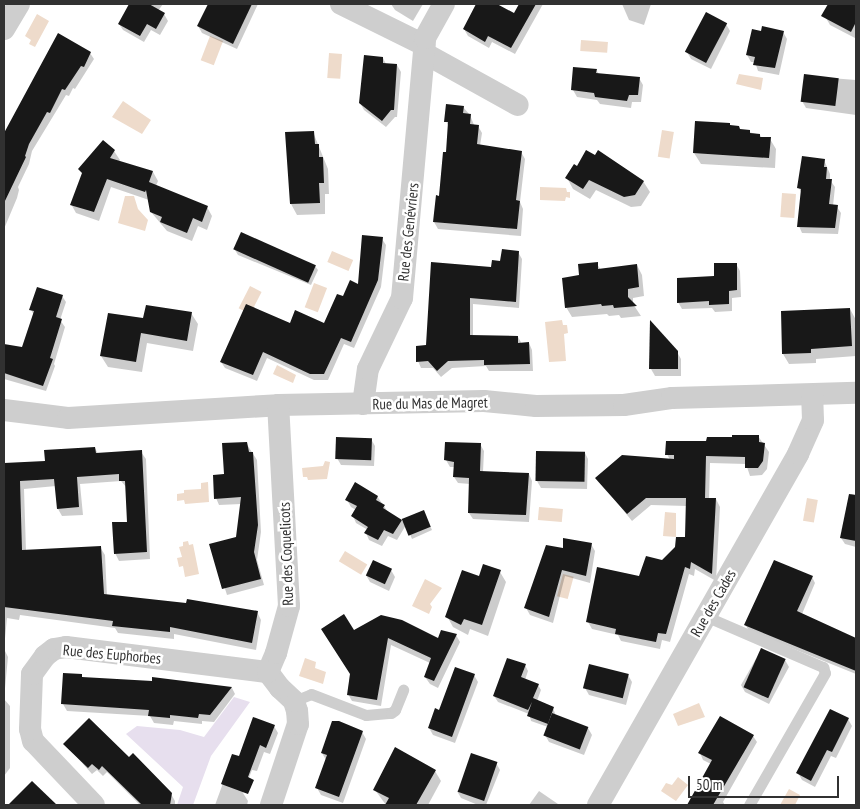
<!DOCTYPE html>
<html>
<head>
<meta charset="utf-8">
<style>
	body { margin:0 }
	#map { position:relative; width:860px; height:809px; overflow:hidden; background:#fff; font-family:"PT Sans Narrow",sans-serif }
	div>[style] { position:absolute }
	.green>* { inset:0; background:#e7dfee }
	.water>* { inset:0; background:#eedbcb; transform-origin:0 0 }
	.shadow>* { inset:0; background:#0003 }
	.building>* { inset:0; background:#181818; transform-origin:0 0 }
	.service>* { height:11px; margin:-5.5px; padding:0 5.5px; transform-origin:5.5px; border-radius:5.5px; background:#cecece }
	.minor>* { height:22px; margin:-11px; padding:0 11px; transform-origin:11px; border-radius:11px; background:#cecece }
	span { translate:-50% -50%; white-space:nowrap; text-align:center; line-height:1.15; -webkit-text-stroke:5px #fff; paint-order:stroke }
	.street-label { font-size:15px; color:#313131 }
	.frame { position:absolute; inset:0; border:5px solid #313131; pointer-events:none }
	.scale { position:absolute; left:688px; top:776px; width:151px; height:22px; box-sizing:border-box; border:2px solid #313131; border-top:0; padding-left:6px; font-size:15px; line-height:18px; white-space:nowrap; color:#313131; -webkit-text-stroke:4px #fff; paint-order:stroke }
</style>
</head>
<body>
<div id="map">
	<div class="green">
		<div style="clip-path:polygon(234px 697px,250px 702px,211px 756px,193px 805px,177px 805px,183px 787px,126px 734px,137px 726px,180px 730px,204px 737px)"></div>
	</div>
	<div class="water">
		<div style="clip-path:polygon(37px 14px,49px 21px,35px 47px,29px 44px,31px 40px,25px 36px)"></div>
		<div style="left:210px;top:36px;width:14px;height:26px;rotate:21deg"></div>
		<div style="left:581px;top:40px;width:27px;height:11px;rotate:4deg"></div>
		<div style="left:329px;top:53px;width:13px;height:25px;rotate:4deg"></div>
		<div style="clip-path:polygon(739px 74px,763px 78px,761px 90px,736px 84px)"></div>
		<div style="clip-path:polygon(123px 101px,151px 120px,142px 134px,112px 117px)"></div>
		<div style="left:662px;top:130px;width:12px;height:27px;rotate:9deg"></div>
		<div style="clip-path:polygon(540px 187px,566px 188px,567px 192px,570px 192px,570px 198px,566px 197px,565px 201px,540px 200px)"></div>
		<div style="left:782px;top:193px;width:14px;height:24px;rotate:4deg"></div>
		<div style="clip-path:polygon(125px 196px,134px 196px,138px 209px,148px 220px,145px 231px,118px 223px)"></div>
		<div style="left:332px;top:251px;width:23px;height:12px;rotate:23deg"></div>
		<div style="left:314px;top:283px;width:14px;height:26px;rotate:21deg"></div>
		<div style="left:250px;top:286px;width:13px;height:25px;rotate:27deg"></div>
		<div style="clip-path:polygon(562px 320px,563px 325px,567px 325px,568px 333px,564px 334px,566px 361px,549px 362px,545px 322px)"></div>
		<div style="clip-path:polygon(277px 365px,296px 375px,293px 383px,273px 374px)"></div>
		<div style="clip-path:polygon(325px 461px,330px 462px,327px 479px,308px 480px,307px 477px,303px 477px,302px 468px,323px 466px)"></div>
		<div style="clip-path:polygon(208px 482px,209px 502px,185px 504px,184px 500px,177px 501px,177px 494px,184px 493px,184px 490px,201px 489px,201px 483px)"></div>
		<div style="left:807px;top:498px;width:11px;height:23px;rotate:10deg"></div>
		<div style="left:539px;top:507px;width:24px;height:13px;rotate:5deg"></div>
		<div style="clip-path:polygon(665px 512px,676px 513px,676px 537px,663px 536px)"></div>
		<div style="clip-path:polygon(188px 541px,189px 545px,193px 544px,199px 574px,185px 577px,183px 566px,179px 567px,177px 558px,182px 557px,179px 547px,183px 546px,183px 542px)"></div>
		<div style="left:345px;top:551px;width:26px;height:12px;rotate:31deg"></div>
		<div style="left:563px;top:574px;width:11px;height:23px;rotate:15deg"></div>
		<div style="clip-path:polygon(425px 579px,442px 588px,430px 604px,432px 607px,429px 614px,412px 606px)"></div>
		<div style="clip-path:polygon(305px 658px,316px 662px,315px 668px,326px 672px,323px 684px,299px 676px)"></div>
		<div style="clip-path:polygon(699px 703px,705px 717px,678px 726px,673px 714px)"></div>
		<div style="clip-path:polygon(678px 777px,688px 785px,676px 801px,661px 791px,666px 783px,672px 785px)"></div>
		<div style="clip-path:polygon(789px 789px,800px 795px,795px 805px,780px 805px)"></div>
	</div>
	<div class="shadow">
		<div style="clip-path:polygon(130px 4px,163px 4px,158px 11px,164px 14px,168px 21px,160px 35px,151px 30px,144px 42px,123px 30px,119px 24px)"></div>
		<div style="clip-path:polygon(209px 4px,224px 4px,230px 7px,232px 4px,258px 4px,237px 49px,202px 33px,198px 26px)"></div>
		<div style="clip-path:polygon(391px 4px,423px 4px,413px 21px,395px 10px)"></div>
		<div style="clip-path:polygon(477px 4px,495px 4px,514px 14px,520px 4px,543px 4px,515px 54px,492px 42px,489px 48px,468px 36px,464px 29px)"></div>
		<div style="clip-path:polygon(622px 4px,651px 4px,644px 25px,629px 20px)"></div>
		<div style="clip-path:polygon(840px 4px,856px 4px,855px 38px,830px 25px,826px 18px)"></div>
		<div style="clip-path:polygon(726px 24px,730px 31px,711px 69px,691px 59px,687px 52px)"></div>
		<div style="clip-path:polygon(783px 32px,787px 39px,779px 75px,758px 71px,755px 62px,751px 62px,747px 55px)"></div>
		<div style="clip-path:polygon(59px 35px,90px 53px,94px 59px,75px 89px,73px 88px,69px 96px,66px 95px,32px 151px,29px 164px,18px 187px,19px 190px,17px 198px,4px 229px,4px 139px)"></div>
		<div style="clip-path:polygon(383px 58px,386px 64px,397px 65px,401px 72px,397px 117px,395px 117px,386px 127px,364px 110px,360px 103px)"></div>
		<div style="clip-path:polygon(596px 70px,599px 74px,639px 78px,643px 85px,641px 102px,632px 102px,631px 108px,600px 104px,597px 100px,577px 97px,573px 90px)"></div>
		<div style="clip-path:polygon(805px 76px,856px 80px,856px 115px,806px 108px,802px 101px)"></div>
		<div style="clip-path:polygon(463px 107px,470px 115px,474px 125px,478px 126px,482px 133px,480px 146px,521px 152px,525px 159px,520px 202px,523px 209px,521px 236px,438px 229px,434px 222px,447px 154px,449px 127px,446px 121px)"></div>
		<div style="clip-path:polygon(730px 127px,760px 135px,762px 138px,770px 139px,776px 149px,775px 168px,701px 164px,694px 153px)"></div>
		<div style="clip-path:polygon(313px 132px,328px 169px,329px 194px,325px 194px,325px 214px,297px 215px,291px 204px)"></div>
		<div style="clip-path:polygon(104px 142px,114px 151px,120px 160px,118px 162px,153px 172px,158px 181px,156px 186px,207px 207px,212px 216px,207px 230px,198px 226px,192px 241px,167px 231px,151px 212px,149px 200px,111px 187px,99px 221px,76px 213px,71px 204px,83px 174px,80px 169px)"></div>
		<div style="clip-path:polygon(824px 160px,830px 174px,830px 180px,835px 187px,833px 206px,837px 207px,841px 213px,838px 234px,802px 233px,799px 226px,802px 194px,799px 188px)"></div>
		<div style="clip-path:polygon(567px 178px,643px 181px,650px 192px,641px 206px,631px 207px,596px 190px,590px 199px,573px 189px)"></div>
		<div style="clip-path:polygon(382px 239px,386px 245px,381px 287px,354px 348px,344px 344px,328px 380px,314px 380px,267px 358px,257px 381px,225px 368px,221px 362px,291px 324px,325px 325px,343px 298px,359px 286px)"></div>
		<div style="clip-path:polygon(235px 250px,315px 266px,318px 270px,311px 285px,238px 255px)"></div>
		<div style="clip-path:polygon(518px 252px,522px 259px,519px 308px,473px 304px,473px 337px,518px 337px,522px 344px,529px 343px,532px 350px,533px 371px,489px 371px,486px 366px,452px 368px,441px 377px,433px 368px,421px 368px,418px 361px,428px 346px,492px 269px)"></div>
		<div style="clip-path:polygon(597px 264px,601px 270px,637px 265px,642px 275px,644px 296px,633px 298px,633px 304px,641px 316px,621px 318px,619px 315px,609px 316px,607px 314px,572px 317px,566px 307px,580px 276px)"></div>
		<div style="clip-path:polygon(736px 264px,740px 271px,741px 297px,732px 298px,732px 311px,715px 312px,712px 308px,682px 309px,678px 302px)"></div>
		<div style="clip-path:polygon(62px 296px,66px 302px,60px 320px,65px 327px,54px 364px,55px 366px,46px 391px,4px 379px,4px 346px,23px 349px,34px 315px,31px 310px)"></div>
		<div style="clip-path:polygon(850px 309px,856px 320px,856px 356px,816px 359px,816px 363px,789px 364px,783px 354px,782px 312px)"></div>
		<div style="clip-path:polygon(191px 313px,198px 324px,193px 351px,147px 343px,142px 372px,108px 367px,101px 356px,144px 320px)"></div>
		<div style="clip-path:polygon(677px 352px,681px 359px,681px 376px,655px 376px,651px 369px)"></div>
		<div style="clip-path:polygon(758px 436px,769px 452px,767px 469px,762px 475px,750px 476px,746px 464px,710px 463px,709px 499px,716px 499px,720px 507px,716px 581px,695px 569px,694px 576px,689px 574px,670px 642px,662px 640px,660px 649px,621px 641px,618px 635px,592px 629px,588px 622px,662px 561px,686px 538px,687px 506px,651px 505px,632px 521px,597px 478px,670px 460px,667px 454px,708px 442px)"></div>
		<div style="clip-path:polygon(371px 439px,375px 446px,374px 466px,341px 465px,337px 458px)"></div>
		<div style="clip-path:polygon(246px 443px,257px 460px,261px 532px,257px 560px,264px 585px,227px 595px,211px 545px,237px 538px,241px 504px,219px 505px,216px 498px,226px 476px)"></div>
		<div style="clip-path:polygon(480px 444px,484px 451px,483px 472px,529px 474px,532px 481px,529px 522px,473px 519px,469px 513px,470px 484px,458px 483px,454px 477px,455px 467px,450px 467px,446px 460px)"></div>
		<div style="clip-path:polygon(95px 448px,98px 454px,141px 452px,146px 459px,150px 559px,119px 561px,115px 553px,128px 523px,127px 488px,121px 481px,80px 484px,83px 515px,62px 516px,58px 509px,56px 486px,24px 489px,26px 551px,100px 547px,105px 555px,107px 596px,257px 612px,261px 620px,256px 650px,174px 634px,174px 639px,118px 633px,115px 628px,20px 615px,19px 620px,7px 618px,4px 649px,8px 657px,4px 699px,4px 464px,46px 462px)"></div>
		<div style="clip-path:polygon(538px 452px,585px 453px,588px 459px,587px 489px,541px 488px,537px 481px)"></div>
		<div style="clip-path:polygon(851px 494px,856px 495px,856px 547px,845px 544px,841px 538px)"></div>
		<div style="clip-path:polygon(377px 496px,388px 512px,405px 523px,425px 515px,432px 530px,412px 539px,406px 525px,397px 540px,388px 536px,382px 546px,369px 540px,366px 533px,368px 530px,356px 523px,353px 516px,356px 510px,351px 507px,347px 500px)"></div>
		<div style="clip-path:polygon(591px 544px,595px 551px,590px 583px,565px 576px,553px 623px,530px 615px,526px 608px,564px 549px)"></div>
		<div style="clip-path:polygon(391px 570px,395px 577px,389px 591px,370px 582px,366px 575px)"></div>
		<div style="clip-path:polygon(500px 572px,506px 582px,488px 636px,470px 629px,468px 635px,453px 627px,447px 616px,480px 578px)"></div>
		<div style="clip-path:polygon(812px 577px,815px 583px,802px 614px,856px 639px,856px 674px,749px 631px,745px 624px)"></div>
		<div style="clip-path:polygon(354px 632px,438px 640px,456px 635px,460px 642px,438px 688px,430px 684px,425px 677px,430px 663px,391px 645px,381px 706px,352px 701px,348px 694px)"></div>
		<div style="clip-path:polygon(761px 650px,785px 660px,789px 667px,769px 704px,745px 692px,741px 685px)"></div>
		<div style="clip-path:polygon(525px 665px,528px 671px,525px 680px,538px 685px,541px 690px,537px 701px,553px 708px,556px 716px,588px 728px,592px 735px,584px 755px,549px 742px,545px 735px,548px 727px,531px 721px,529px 714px,498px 702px,494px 696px)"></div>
		<div style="clip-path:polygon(474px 675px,478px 682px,455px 743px,433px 735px,429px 728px,440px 712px)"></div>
		<div style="clip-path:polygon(628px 675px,632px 682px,626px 705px,589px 695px,585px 688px)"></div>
		<div style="clip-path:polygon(81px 676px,83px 678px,153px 683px,154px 678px,232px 688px,235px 694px,214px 722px,202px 721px,202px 724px,174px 721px,173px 725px,154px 723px,150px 716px,67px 711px,63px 704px)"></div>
		<div style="clip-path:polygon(4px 699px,10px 706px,10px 768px,4px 776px)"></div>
		<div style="clip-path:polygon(848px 719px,852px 726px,836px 758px,831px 756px,815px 787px,802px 780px,798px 773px)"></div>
		<div style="clip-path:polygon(274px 726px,278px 733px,270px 754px,264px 752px,257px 771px,252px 770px,243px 793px,248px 801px,247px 805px,215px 805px,233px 756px,239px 758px)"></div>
		<div style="clip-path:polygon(362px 732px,366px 739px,343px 803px,321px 795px,317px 788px,326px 760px,322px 753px)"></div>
		<div style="clip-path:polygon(753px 736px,757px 742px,723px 802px,725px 805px,688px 805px,711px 764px,703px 760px,700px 753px)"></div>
		<div style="clip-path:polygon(65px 744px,129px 759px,171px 794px,175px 801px,175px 805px,140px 805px,107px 772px,103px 776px,97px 770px,92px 774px)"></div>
		<div style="clip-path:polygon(496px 763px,500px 770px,486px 805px,478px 805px,461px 798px,457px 791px)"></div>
		<div style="clip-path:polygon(435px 771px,441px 781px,428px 805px,386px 805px,375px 790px)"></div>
		<div style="clip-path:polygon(539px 791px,558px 804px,558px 805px,529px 805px)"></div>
	</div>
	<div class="building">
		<div style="clip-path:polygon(129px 4px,149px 4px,165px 13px,156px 29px,147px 24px,140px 36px,118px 24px)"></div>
		<div style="clip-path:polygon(208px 4px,252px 4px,233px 44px,197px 26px)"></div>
		<div style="clip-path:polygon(476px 4px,497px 4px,514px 13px,519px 4px,536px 4px,511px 48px,488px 36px,485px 42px,463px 29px)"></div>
		<div style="clip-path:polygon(828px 4px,856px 4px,856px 22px,851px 32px,821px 16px)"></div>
		<div style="left:706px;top:12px;width:24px;height:45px;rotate:28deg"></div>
		<div style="clip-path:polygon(762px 26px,784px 31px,775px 68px,753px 65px,755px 57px,746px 55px,752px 29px,761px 31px)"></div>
		<div style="clip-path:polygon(58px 33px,91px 52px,84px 67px,81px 66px,65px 90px,62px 89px,50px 113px,47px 112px,29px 144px,25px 156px,26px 157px,4px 203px,4px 133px)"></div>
		<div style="clip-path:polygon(364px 55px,383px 57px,383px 63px,397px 64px,394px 110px,391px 110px,382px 121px,359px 103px)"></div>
		<div style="clip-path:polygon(573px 67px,597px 69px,596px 73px,640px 77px,638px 95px,629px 95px,627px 101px,595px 97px,594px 93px,571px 90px)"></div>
		<div style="left:804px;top:74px;width:35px;height:28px;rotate:7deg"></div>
		<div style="clip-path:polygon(446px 104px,464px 106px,463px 113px,471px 114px,470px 124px,479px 125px,477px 144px,522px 151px,516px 200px,520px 201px,517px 229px,433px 222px,436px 195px,439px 196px,443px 152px,446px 152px,448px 122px,444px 122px)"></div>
		<div style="clip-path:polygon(695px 121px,730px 123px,730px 125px,739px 126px,740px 129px,750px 130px,750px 133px,760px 134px,760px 137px,771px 137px,769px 158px,693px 153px)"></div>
		<div style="clip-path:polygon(314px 131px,315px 144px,319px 144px,319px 157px,323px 157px,324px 183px,319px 183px,320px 203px,290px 204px,285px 132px)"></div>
		<div style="clip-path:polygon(103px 140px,115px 150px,110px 158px,153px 171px,149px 182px,208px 206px,202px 222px,193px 218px,187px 233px,160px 222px,162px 217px,150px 212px,146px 190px,145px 192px,107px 179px,94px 212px,70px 205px,82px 173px,78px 169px)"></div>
		<div style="clip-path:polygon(586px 150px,595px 155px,598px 150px,644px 181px,635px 195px,624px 197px,589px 180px,583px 189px,565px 178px,574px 164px,577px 166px)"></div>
		<div style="clip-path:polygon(802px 156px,825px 159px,824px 167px,827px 167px,826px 179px,832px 179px,829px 204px,838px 205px,835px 228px,797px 227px,801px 189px,797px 188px)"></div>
		<div style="left:241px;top:232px;width:82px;height:19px;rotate:24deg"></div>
		<div style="clip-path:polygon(362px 235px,383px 237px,378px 280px,351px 342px,341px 338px,324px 374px,310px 374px,263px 352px,253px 375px,220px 362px,246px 304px,290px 323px,295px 310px,324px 323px,337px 294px,343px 296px,350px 280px,358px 284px)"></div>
		<div style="clip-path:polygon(502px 249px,519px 251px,516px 302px,470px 298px,470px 335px,518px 336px,518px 343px,529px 342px,530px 364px,484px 365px,484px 360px,448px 361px,437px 371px,428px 361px,416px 362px,416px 346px,426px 345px,431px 262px,491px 267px,492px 260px,500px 261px)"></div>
		<div style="clip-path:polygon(598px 262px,598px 269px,637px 264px,639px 287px,628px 289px,628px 297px,637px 306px,614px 308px,613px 305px,602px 306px,601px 304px,565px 308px,562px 278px,579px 275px,578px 264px)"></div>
		<div style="clip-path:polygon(714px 263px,737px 263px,737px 290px,729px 291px,729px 304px,709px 305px,709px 301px,677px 303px,677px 278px,714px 276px)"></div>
		<div style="clip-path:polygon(37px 287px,63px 295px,56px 317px,62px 319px,50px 358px,53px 359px,43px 386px,4px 373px,4px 344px,22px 347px,34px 311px,29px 310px)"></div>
		<div style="clip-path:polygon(146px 305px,192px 312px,187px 341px,141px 333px,136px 362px,100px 356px,108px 313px,143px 318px)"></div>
		<div style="clip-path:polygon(850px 308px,852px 346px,811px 349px,811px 353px,782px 354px,781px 311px)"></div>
		<div style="clip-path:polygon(650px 320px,678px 351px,678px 369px,649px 369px)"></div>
		<div style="clip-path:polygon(732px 435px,759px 435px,759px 442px,765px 443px,763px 461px,758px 468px,745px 468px,745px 457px,706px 456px,705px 498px,716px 498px,712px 574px,691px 562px,690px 569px,685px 567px,666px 634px,658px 633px,656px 642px,615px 634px,616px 629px,586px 622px,597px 567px,639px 576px,646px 556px,662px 560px,675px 547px,676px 537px,685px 537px,686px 498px,646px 498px,627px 514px,595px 478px,622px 455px,674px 459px,674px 455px,665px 455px,666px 441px,706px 441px,707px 437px,732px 437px)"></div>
		<div style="left:336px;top:437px;width:36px;height:22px;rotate:2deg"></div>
		<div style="clip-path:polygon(247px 442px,249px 452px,253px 452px,258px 525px,254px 552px,261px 579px,222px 589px,209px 544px,236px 537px,241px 497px,214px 499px,213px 475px,224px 474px,222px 443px)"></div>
		<div style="clip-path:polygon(445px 442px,481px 443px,480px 471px,529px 473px,526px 515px,468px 513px,469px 478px,453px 477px,454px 462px,444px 460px)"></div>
		<div style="clip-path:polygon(95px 447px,96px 453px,142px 450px,147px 552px,114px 554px,112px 522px,127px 522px,125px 481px,119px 481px,119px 474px,77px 477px,79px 507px,57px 509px,54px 479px,20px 481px,22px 550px,101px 546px,104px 594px,186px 603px,187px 599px,258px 611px,252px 643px,170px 627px,170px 632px,112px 626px,113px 621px,4px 607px,4px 463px,45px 461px,44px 450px)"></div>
		<div style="left:536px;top:451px;width:49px;height:30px;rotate:1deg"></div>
		<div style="clip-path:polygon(355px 482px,378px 496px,376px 500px,385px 505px,383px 508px,402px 520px,393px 534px,384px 530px,378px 540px,364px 533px,368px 527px,351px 516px,357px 506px,345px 500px)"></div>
		<div style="clip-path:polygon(849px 494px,856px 495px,856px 541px,840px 538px)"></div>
		<div style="left:424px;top:510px;width:18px;height:24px;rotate:68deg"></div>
		<div style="clip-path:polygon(563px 538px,592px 543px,586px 576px,562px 570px,549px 617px,524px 608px,546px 545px,563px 548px)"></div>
		<div style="left:373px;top:560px;width:21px;height:17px;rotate:25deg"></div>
		<div style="clip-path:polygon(774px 560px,813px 576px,797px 611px,856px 638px,856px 671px,744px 625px)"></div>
		<div style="clip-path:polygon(483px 564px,501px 570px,482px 625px,464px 619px,461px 625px,445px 617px,462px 570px,479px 576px)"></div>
		<div style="clip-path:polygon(344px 614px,354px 630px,381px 615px,402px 620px,438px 638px,441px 630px,457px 634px,434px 681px,424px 677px,431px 658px,388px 638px,377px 700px,347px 695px,350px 674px,321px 629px)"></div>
		<div style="left:761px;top:648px;width:27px;height:43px;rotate:24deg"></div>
		<div style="clip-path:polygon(507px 658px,526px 664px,521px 677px,539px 684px,533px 698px,554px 707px,548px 724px,527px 716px,532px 702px,528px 710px,493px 696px)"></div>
		<div style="left:589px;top:664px;width:41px;height:25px;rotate:14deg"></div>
		<div style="clip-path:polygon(455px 667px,475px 674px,452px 737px,428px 728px,435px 708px,439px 710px)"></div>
		<div style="clip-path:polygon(63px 673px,82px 674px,82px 677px,152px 681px,152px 677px,232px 687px,210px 715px,199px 714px,198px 718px,170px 715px,170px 718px,148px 716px,149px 710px,61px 704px)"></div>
		<div style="clip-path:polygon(830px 709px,849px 718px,832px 752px,827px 750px,811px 781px,796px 773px)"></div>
		<div style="left:552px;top:713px;width:39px;height:24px;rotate:21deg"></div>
		<div style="clip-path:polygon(720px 716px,754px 735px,713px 805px,687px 805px,712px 760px,698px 753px)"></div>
		<div style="clip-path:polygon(253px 717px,275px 725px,266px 748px,260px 745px,248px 777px,254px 780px,248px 794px,221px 784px,232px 754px,239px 756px)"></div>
		<div style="clip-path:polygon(89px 718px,129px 757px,133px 753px,172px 793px,170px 805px,142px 805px,102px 766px,99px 770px,92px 764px,88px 768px,63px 744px)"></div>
		<div style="clip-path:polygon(332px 721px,339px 721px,363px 731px,339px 797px,315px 788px,327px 755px,321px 753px)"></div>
		<div style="clip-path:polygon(395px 747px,436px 770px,416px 805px,385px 805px,389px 798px,373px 790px)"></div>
		<div style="left:471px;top:753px;width:28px;height:41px;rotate:19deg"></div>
		<div style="clip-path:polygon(32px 781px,57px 805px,8px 805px)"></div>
	</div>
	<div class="service">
		<div style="left:705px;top:616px;width:129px;rotate:23.4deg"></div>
		<div style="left:823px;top:667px;width:6px;rotate:72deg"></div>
		<div style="left:825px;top:673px;width:152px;rotate:119.9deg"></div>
		<div style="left:294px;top:701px;width:18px;rotate:-22deg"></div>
		<div style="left:311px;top:694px;width:59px;rotate:20.9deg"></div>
		<div style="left:366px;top:715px;width:25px;rotate:-5deg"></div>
		<div style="left:391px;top:713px;width:5px;rotate:-37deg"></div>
		<div style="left:395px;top:710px;width:22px;rotate:-68deg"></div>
	</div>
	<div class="minor">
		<div style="left:341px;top:4px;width:93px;rotate:26.3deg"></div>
		<div style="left:4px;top:29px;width:29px;rotate:-59deg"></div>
		<div style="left:424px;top:53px;width:107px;rotate:29deg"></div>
		<div style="left:363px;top:404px;width:35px;rotate:-82deg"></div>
		<div style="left:368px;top:369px;width:79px;rotate:-64.4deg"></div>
		<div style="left:402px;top:298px;width:261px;rotate:-84.9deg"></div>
		<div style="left:425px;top:38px;width:39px;rotate:-61deg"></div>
		<div style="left:4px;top:410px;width:64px;rotate:7.1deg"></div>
		<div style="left:68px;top:418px;width:210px;rotate:-3.5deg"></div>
		<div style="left:278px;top:405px;width:206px;rotate:-1.1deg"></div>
		<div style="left:484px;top:401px;width:52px;rotate:5.5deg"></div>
		<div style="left:536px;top:406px;width:88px;rotate:-0.7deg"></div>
		<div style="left:624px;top:405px;width:49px;rotate:-8.3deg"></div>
		<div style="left:672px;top:398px;width:184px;rotate:-1.6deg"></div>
		<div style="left:94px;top:805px;width:88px;rotate:-133.6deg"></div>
		<div style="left:33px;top:741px;width:12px;rotate:-104deg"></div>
		<div style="left:30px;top:729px;width:55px;rotate:-87.9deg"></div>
		<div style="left:32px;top:674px;width:22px;rotate:-54deg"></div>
		<div style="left:45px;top:656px;width:11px;rotate:-38deg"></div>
		<div style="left:54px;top:649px;width:12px;rotate:-9deg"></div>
		<div style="left:66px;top:647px;width:204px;rotate:7.1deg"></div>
		<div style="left:271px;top:805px;width:85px;rotate:-71.6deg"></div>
		<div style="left:298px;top:724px;width:13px;rotate:-94deg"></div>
		<div style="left:297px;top:711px;width:10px;rotate:-107deg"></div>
		<div style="left:294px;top:701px;width:19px;rotate:-137deg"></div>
		<div style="left:280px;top:688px;width:20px;rotate:-127deg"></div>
		<div style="left:268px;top:672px;width:21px;rotate:-67deg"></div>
		<div style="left:276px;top:653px;width:49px;rotate:-74.5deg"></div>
		<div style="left:289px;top:606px;width:201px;rotate:-93.1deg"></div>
		<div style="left:598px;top:805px;width:404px;rotate:-60.3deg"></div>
		<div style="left:798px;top:454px;width:37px;rotate:-66deg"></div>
		<div style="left:813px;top:420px;width:24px;rotate:-92deg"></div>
	</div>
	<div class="street-label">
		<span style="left:408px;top:232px;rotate:-84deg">Rue des Genévriers</span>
		<span style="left:430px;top:403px;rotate:-1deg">Rue du Mas de Magret</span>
		<span style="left:286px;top:554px;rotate:-92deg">Rue des Coquelicots</span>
		<span style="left:713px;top:603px;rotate:-60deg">Rue des Cades</span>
		<span style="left:112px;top:654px;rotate:5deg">Rue des Euphorbes</span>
	</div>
	<div class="frame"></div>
	<div class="scale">50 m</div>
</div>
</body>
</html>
